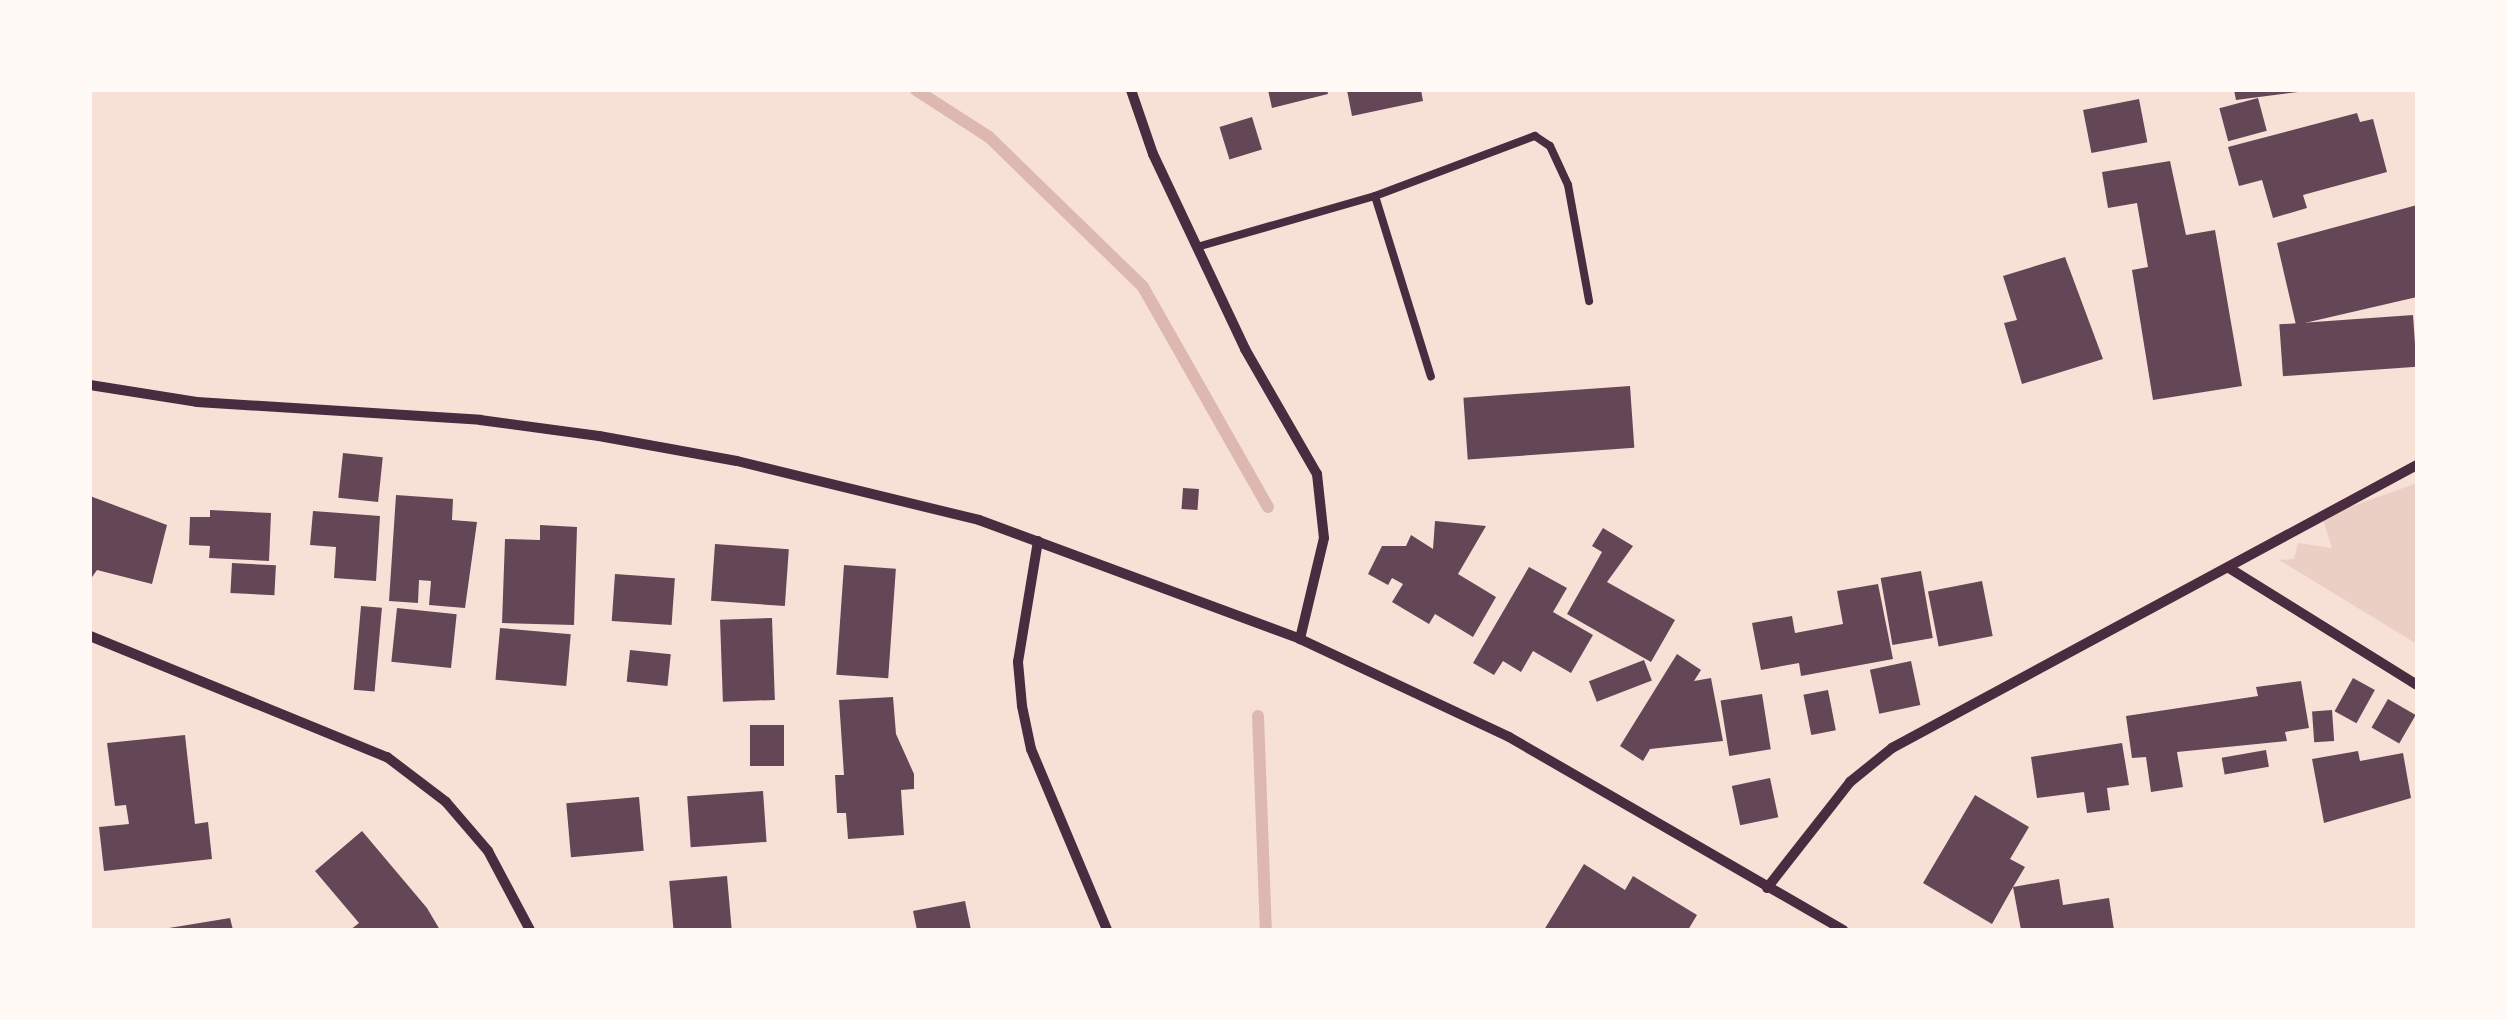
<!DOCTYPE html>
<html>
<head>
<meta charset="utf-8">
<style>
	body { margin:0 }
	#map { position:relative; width:2507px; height:1020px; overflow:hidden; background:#f7e1d7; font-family:Barlow,sans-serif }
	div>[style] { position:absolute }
	.green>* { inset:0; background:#ebcfc5 }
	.stream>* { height:12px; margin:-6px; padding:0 6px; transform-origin:6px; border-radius:6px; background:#dcb8b0 }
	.building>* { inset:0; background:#644757; transform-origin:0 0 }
	.service>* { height:8px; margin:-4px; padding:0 4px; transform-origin:4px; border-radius:4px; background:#4a2c40 }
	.minor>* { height:10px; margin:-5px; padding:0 5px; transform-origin:5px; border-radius:5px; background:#4a2c40 }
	span { translate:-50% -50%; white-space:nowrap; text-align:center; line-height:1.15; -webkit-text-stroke:10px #fffaf5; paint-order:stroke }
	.frame { position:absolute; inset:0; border:92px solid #fffaf5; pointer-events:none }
</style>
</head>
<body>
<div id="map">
	<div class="green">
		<div style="clip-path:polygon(2417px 483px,2417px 644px,2279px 560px,2294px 559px,2298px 543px,2332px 548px,2322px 517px)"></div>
	</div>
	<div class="stream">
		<div style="left:916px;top:90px;width:87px;rotate:32.8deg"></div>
		<div style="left:989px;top:137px;width:215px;rotate:44.2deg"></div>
		<div style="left:1143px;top:287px;width:253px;rotate:60.4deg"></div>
		<div style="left:1258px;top:716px;width:214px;rotate:87.9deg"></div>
	</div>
	<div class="building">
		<div style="clip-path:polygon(1268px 90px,1327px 90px,1328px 94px,1272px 108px)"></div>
		<div style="clip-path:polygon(1347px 90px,1421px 90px,1423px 101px,1352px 116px)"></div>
		<div style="clip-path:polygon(2234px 90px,2306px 90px,2306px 91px,2236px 100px)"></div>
		<div style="left:2258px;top:98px;width:34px;height:40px;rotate:75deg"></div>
		<div style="left:2139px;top:99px;width:44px;height:57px;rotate:79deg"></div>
		<div style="clip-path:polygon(2357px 113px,2360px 122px,2373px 119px,2387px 172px,2303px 195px,2307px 208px,2273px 218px,2262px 180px,2239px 186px,2228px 147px)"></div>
		<div style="left:1252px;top:117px;width:34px;height:34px;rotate:73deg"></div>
		<div style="clip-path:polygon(2170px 161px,2186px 235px,2215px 230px,2242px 386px,2153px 400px,2132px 270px,2148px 267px,2137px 203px,2108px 208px,2102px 172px)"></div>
		<div style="clip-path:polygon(2417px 205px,2417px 297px,2296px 325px,2277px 243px)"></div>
		<div style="clip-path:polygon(2065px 257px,2103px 359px,2022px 384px,2004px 323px,2017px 320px,2003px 276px)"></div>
		<div style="left:2413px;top:315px;width:52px;height:134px;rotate:86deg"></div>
		<div style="left:1630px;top:386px;width:62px;height:167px;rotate:86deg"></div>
		<div style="left:343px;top:453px;width:40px;height:45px;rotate:6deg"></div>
		<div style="left:1183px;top:488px;width:16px;height:21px;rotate:4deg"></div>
		<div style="clip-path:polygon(396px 495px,453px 499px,452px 520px,477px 522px,465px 608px,429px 605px,431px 581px,419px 580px,418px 603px,389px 601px)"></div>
		<div style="clip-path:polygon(90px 496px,167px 525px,152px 584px,97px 570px,90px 580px)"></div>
		<div style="clip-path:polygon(210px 510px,271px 513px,269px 561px,209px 558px,210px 546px,189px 545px,190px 517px,210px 517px)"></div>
		<div style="clip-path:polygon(313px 511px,380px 516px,376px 581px,334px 578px,336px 547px,310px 545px)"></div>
		<div style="clip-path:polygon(1435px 521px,1486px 526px,1458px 574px,1496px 597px,1473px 637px,1435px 614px,1429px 624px,1392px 602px,1403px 584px,1392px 578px,1388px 585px,1368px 574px,1382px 546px,1406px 546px,1411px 535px,1433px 549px)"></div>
		<div style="clip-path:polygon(540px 525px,577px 527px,574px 625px,502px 623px,505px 539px,540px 540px)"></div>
		<div style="clip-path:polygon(1603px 528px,1633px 546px,1607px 582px,1675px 620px,1651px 662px,1567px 614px,1602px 552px,1592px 546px)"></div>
		<div style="left:715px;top:544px;width:74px;height:57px;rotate:4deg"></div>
		<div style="left:232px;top:563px;width:44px;height:30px;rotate:3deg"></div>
		<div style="left:844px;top:565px;width:52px;height:110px;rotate:4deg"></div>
		<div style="clip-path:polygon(1529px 567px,1567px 588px,1553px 612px,1593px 635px,1571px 673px,1533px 651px,1521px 672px,1503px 661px,1494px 675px,1473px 663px)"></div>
		<div style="left:1921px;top:571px;width:68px;height:41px;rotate:80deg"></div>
		<div style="left:615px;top:574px;width:60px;height:47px;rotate:4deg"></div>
		<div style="left:1982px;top:581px;width:56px;height:55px;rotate:79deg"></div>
		<div style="clip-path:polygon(1878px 584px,1893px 659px,1801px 676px,1799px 663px,1761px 670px,1752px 623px,1792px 616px,1795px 633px,1843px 624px,1837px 591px)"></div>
		<div style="left:361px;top:606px;width:21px;height:84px;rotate:5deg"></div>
		<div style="left:397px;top:608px;width:60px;height:54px;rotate:6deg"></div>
		<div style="left:772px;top:618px;width:82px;height:52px;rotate:88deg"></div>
		<div style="left:500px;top:628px;width:71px;height:52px;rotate:5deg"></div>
		<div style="left:630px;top:650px;width:41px;height:32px;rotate:6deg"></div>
		<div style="clip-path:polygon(1677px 654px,1701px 670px,1694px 681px,1711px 678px,1723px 741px,1650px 749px,1643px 761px,1620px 746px)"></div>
		<div style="left:1644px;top:660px;width:22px;height:59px;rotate:69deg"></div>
		<div style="left:1911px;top:661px;width:45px;height:42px;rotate:78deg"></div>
		<div style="left:2353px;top:678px;width:25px;height:38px;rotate:29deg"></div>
		<div style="clip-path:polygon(2301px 681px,2309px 728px,2285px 732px,2287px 741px,2177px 752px,2183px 787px,2151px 792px,2146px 757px,2132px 758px,2126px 716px,2258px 696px,2256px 687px)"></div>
		<div style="left:1828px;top:690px;width:41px;height:25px;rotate:79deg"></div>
		<div style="left:1762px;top:694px;width:56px;height:42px;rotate:81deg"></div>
		<div style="clip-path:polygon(893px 697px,896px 734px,914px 774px,914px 789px,901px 790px,904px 835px,848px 839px,846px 813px,837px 813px,835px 775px,844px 775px,839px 700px)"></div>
		<div style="left:2388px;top:699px;width:32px;height:33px;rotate:30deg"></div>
		<div style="left:2332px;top:710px;width:31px;height:20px;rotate:86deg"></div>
		<div style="left:784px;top:725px;width:41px;height:34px;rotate:90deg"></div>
		<div style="clip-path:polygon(185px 735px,195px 824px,208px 822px,212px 859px,104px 871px,99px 827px,129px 824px,126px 805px,115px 806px,107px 743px)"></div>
		<div style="clip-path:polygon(2122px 743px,2129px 785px,2107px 788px,2110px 810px,2087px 813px,2084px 792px,2037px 798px,2031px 757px)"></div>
		<div style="left:2266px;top:750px;width:17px;height:45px;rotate:80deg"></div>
		<div style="clip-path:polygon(2358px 751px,2360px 761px,2403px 753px,2411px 798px,2324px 823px,2312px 759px)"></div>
		<div style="left:1770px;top:778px;width:40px;height:39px;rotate:78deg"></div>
		<div style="left:763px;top:791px;width:51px;height:76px;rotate:86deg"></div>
		<div style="clip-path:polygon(1975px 795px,2029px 827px,2010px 859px,2025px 867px,2013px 887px,2059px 879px,2063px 905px,2109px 898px,2114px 930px,2021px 930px,2013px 887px,1992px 924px,1923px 883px)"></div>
		<div style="left:639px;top:797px;width:54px;height:73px;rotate:85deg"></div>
		<div style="clip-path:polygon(362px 831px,427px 908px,440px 930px,350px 930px,359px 923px,315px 871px)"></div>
		<div style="clip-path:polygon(1584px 864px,1625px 890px,1633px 876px,1697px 915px,1688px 930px,1544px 930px)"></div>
		<div style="left:727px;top:876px;width:54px;height:58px;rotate:85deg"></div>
		<div style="clip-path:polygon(965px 901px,971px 930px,917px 930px,913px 911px)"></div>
		<div style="clip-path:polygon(230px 918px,233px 930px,169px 930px,169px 928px)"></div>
	</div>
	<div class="service">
		<div style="left:1375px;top:196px;width:189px;rotate:72.8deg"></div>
		<div style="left:1197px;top:247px;width:185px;rotate:-16deg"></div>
		<div style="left:1375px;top:196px;width:171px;rotate:-20.6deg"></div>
		<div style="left:1535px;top:136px;width:18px;rotate:34deg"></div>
		<div style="left:1550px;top:146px;width:43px;rotate:65.2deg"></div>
		<div style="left:1568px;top:185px;width:118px;rotate:79.7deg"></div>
	</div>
	<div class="minor">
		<div style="left:1131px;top:90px;width:68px;rotate:71deg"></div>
		<div style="left:1153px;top:154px;width:216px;rotate:64.7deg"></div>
		<div style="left:1245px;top:349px;width:144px;rotate:60.1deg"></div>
		<div style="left:1317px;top:474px;width:64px;rotate:83.8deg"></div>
		<div style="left:1324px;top:538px;width:104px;rotate:103.4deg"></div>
		<div style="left:90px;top:385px;width:108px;rotate:9deg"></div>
		<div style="left:197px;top:402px;width:284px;rotate:3.6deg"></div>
		<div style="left:480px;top:420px;width:120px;rotate:7.7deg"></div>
		<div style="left:599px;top:436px;width:140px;rotate:10.3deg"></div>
		<div style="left:737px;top:461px;width:249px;rotate:13.7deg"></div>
		<div style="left:979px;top:520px;width:342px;rotate:20.3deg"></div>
		<div style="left:1300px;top:639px;width:231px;rotate:25.1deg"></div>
		<div style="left:1509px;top:737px;width:386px;rotate:30deg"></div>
		<div style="left:1038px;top:541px;width:123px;rotate:99.4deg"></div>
		<div style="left:1018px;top:662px;width:44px;rotate:84.8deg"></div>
		<div style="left:1022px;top:706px;width:44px;rotate:78.2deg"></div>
		<div style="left:1031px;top:749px;width:196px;rotate:67.2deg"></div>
		<div style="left:2229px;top:568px;width:221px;rotate:31.9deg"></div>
		<div style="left:90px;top:636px;width:321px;rotate:22.2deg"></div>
		<div style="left:387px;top:757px;width:74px;rotate:37.3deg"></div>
		<div style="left:446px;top:802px;width:65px;rotate:49.4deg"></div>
		<div style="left:488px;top:851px;width:89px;rotate:62deg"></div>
		<div style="left:1767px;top:888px;width:135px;rotate:-51.9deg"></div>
		<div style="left:1850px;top:782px;width:54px;rotate:-39deg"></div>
		<div style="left:1892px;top:748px;width:596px;rotate:-28.33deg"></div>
	</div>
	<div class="frame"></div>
</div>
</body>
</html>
